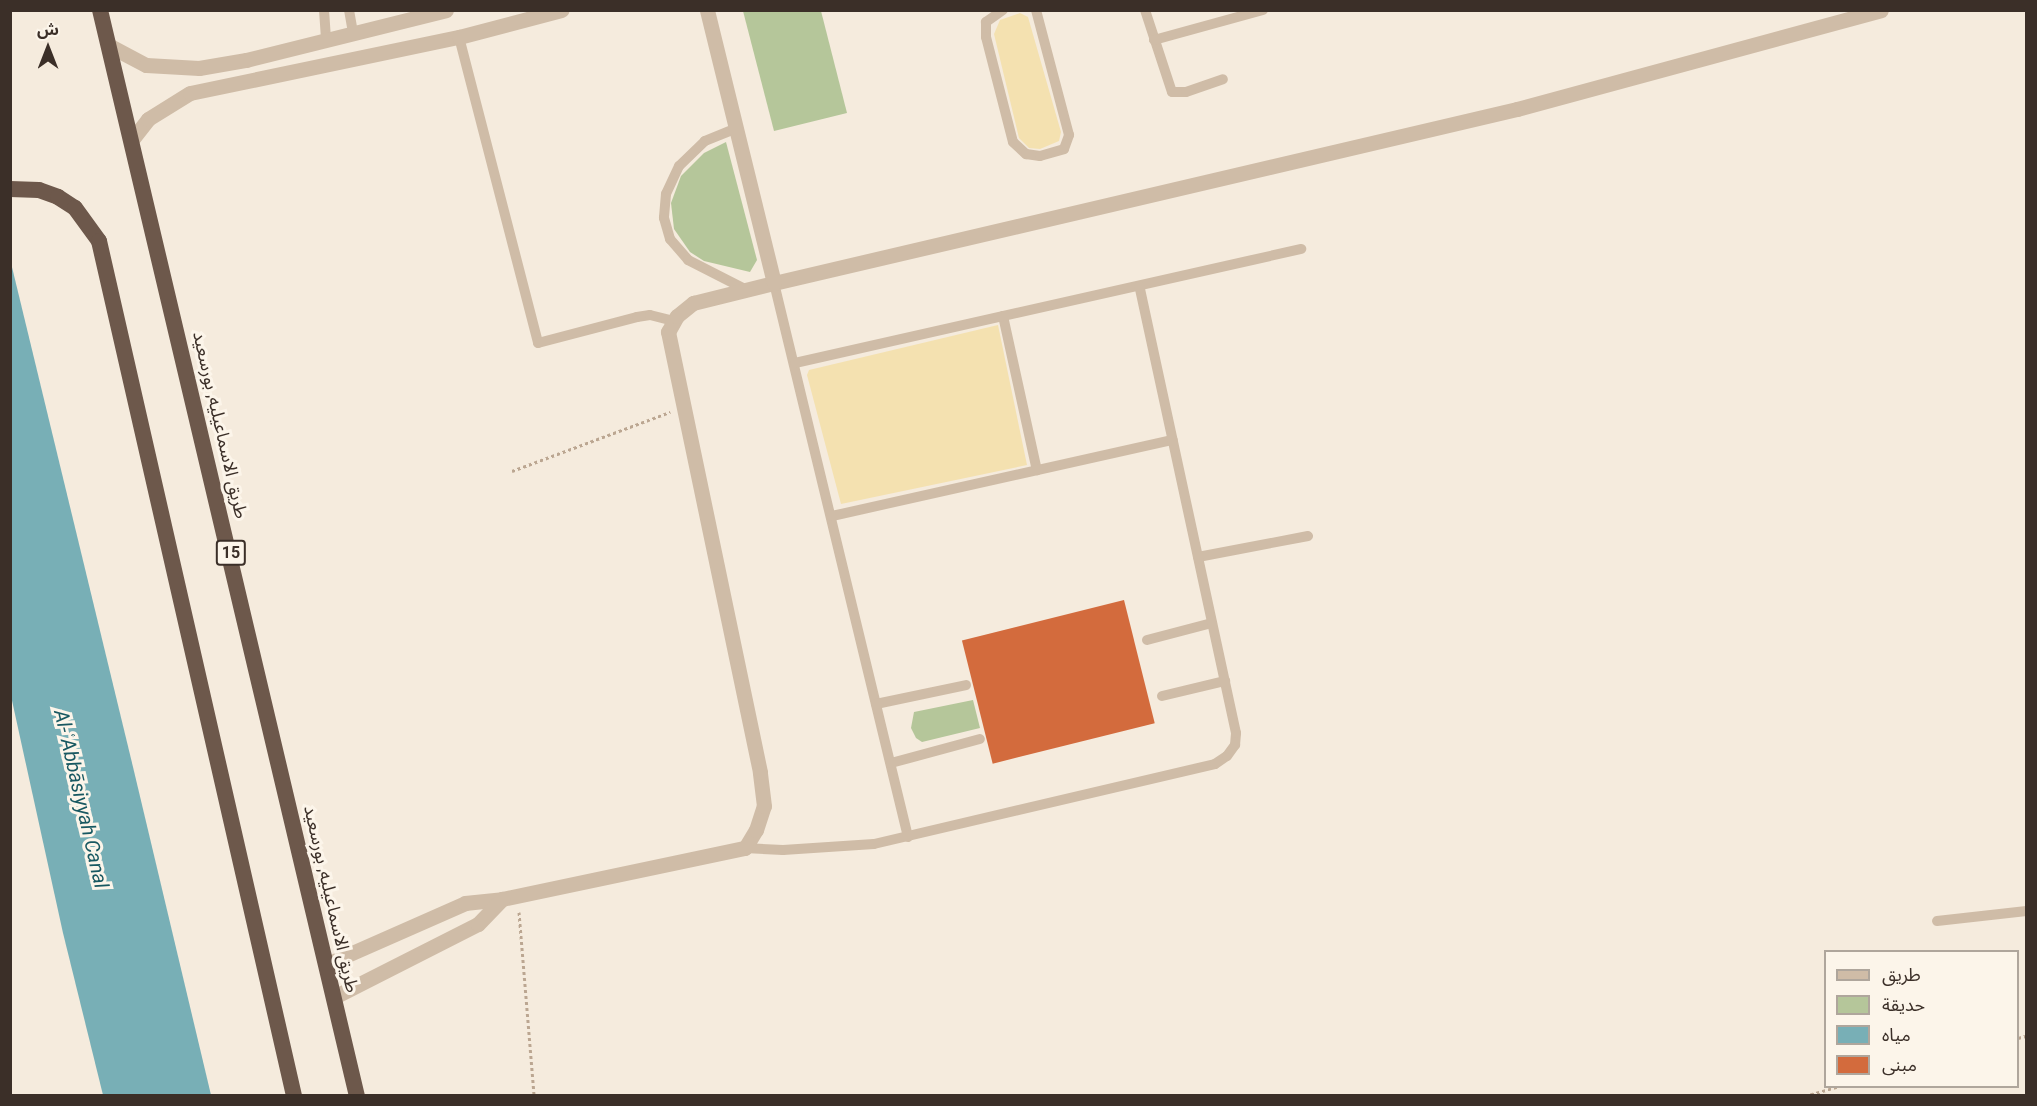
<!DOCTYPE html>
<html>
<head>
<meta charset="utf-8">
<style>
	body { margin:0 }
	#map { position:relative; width:2037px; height:1106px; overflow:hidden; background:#f5ebdd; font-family:Roboto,"Noto Sans Arabic",sans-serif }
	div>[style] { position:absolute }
	.green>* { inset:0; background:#b5c69a }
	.sand>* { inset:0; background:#f4e1b0 }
	.water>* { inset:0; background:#78afb6 }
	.building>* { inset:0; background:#d36b3d; transform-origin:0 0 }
	.path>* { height:3px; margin-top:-1.5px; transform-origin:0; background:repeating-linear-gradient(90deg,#bba691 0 3px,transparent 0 6px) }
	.service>* { height:10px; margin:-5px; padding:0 5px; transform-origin:5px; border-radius:5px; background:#cfbca7 }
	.minor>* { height:15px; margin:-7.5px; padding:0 7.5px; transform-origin:7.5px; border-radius:7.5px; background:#cfbca7 }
	.trunk>* { height:16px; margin:-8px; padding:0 8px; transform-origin:8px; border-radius:8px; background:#6d584b }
	span { translate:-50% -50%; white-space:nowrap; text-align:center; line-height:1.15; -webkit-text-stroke:6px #fcf5ea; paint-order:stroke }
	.shield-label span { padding:2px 4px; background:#fcf5ea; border:2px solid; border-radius:4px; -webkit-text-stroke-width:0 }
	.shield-label { font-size:16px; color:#3b2f28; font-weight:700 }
	.street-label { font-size:18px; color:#3b2f28 }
	.water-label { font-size:20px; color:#185861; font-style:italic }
	.frame { position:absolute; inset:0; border:12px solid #3b2f28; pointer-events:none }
	.legend { position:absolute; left:1824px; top:950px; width:195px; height:138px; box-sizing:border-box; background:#fcf5ea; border:2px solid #afa69c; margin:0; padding:8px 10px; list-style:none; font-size:18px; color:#3b2f28 }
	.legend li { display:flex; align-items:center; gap:12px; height:30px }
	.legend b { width:30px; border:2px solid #afa69c }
	.north { position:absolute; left:18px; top:18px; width:60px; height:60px; -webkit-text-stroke:4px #fcf5ea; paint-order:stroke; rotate:0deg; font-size:16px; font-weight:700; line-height:24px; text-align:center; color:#3b2f28 }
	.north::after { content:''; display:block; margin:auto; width:21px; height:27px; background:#3b2f28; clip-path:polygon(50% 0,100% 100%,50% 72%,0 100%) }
</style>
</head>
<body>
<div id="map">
	<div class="green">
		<div style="clip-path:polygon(743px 11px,821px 11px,847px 113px,774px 131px)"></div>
		<div style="clip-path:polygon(726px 142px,757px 260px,750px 272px,704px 261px,690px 252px,674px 229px,671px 203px,681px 176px,704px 153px)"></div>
		<div style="clip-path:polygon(973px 700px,980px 728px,922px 742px,916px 738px,911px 728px,914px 712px)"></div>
	</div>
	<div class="sand">
		<div style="clip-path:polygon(1020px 13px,1028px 17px,1061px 132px,1059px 141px,1040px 149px,1029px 148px,1019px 138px,994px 34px,1000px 20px)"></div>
		<div style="clip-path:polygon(998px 325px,1027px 465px,841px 504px,807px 375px,809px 370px)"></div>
	</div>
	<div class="water">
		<div style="clip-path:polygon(11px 263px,133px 767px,211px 1095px,103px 1095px,63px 933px,11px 696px)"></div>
	</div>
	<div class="building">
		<div style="left:1124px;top:600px;width:127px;height:167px;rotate:76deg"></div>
	</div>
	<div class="path">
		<div style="left:512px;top:471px;width:169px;rotate:-20.5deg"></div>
		<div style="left:519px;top:912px;width:185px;rotate:85.3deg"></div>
		<div style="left:2018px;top:1038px;width:8px;rotate:-14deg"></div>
		<div style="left:1805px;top:1096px;width:35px;rotate:-16deg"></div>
	</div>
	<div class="service">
		<div style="left:324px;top:10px;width:29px;rotate:86deg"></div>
		<div style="left:349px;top:10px;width:22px;rotate:80deg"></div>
		<div style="left:1003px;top:10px;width:21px;rotate:145deg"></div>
		<div style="left:986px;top:22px;width:15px;rotate:90deg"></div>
		<div style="left:986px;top:37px;width:108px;rotate:75.6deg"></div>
		<div style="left:1013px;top:142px;width:18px;rotate:43deg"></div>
		<div style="left:1026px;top:154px;width:14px;rotate:8deg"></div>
		<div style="left:1040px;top:156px;width:25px;rotate:-16deg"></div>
		<div style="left:1064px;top:149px;width:15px;rotate:-70deg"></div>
		<div style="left:1069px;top:135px;width:129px;rotate:-104.8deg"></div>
		<div style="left:1145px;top:10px;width:86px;rotate:71.8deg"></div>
		<div style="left:1172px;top:92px;width:14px"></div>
		<div style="left:1186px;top:92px;width:39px;rotate:-19deg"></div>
		<div style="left:459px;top:37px;width:316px;rotate:75.5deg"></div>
		<div style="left:538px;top:343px;width:102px;rotate:-14.7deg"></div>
		<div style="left:637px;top:317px;width:13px;rotate:-9deg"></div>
		<div style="left:650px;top:315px;width:25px;rotate:14deg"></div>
		<div style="left:1154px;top:40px;width:113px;rotate:-15.4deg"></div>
		<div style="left:737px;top:128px;width:35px;rotate:158deg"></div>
		<div style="left:705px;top:141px;width:36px;rotate:136deg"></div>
		<div style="left:679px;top:166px;width:31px;rotate:115deg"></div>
		<div style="left:666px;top:194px;width:24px;rotate:95deg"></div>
		<div style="left:664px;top:218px;width:22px;rotate:74deg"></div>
		<div style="left:670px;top:239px;width:28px;rotate:49deg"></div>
		<div style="left:688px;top:260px;width:66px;rotate:27deg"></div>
		<div style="left:774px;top:283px;width:570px;rotate:76.4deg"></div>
		<div style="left:1003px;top:316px;width:158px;rotate:77.6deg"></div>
		<div style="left:795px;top:363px;width:519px;rotate:-12.7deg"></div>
		<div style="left:832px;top:516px;width:349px;rotate:-12.6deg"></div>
		<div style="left:1198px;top:557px;width:112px;rotate:-10.8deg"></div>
		<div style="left:1147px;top:640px;width:67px;rotate:-14.7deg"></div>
		<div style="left:1162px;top:696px;width:65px;rotate:-13.4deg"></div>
		<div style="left:876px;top:704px;width:92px;rotate:-11.9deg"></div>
		<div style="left:891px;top:763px;width:92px;rotate:-15.1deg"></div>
		<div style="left:745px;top:848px;width:38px;rotate:3deg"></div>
		<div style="left:783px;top:850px;width:91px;rotate:-3.8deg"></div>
		<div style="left:874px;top:844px;width:350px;rotate:-13.2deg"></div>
		<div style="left:1215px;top:764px;width:14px;rotate:-34deg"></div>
		<div style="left:1227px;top:756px;width:14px;rotate:-54deg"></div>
		<div style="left:1235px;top:745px;width:12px;rotate:-85deg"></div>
		<div style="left:1236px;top:733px;width:457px;rotate:-102.2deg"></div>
		<div style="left:1937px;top:921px;width:90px;rotate:-6.4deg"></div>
	</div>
	<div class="minor">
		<div style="left:108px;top:45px;width:43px;rotate:27.8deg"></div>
		<div style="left:146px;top:65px;width:53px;rotate:3.2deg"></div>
		<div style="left:199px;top:68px;width:48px;rotate:-9.7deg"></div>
		<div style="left:246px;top:60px;width:206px;rotate:-14deg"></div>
		<div style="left:131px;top:141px;width:28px;rotate:-52deg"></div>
		<div style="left:148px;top:119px;width:49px;rotate:-31.8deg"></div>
		<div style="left:190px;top:93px;width:275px;rotate:-11.8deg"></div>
		<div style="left:459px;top:37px;width:106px;rotate:-14.8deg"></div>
		<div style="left:774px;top:283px;width:763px;rotate:-13.18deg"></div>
		<div style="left:1517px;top:109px;width:377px;rotate:-15.2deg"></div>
		<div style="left:327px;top:964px;width:151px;rotate:-23.8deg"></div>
		<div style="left:465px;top:903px;width:37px;rotate:-6deg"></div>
		<div style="left:502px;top:899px;width:248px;rotate:-11.9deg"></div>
		<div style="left:745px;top:848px;width:21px;rotate:-59deg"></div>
		<div style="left:756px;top:830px;width:25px;rotate:-72deg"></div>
		<div style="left:764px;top:806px;width:34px;rotate:-97deg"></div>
		<div style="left:760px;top:772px;width:450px;rotate:-101.8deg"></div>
		<div style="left:668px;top:332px;width:18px;rotate:-61deg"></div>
		<div style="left:677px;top:316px;width:21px;rotate:-39deg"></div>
		<div style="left:693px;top:303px;width:83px;rotate:-13.9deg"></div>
		<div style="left:774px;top:283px;width:281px;rotate:-103.8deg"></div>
		<div style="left:334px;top:997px;width:161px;rotate:-26.9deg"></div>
		<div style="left:478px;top:924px;width:35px;rotate:-46deg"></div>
	</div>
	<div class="trunk">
		<div style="left:100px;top:10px;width:1116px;rotate:76.69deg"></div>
		<div style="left:10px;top:189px;width:29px;rotate:2deg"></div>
		<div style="left:39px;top:190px;width:20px;rotate:20deg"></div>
		<div style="left:58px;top:197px;width:20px;rotate:33deg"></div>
		<div style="left:75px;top:208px;width:41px;rotate:54deg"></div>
		<div style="left:99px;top:241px;width:877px;rotate:77.15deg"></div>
	</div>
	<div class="shield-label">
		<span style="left:231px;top:553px">15</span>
	</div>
	<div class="street-label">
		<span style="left:220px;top:425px;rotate:77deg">طريق الاسماعيليه, بورسعيد</span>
		<span style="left:331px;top:899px;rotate:77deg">طريق الاسماعيليه, بورسعيد</span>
	</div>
	<div class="water-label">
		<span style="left:81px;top:799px;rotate:77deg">Al-ʿAbbāsiyyah Canal</span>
	</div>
	<div class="frame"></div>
	<ul class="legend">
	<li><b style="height:8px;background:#cfbca7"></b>طريق</li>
	<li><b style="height:16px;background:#b5c69a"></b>حديقة</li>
	<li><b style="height:16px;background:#78afb6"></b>مياه</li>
	<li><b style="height:16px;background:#d36b3d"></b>مبنى</li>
	</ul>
	<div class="north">ش</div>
</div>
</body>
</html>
